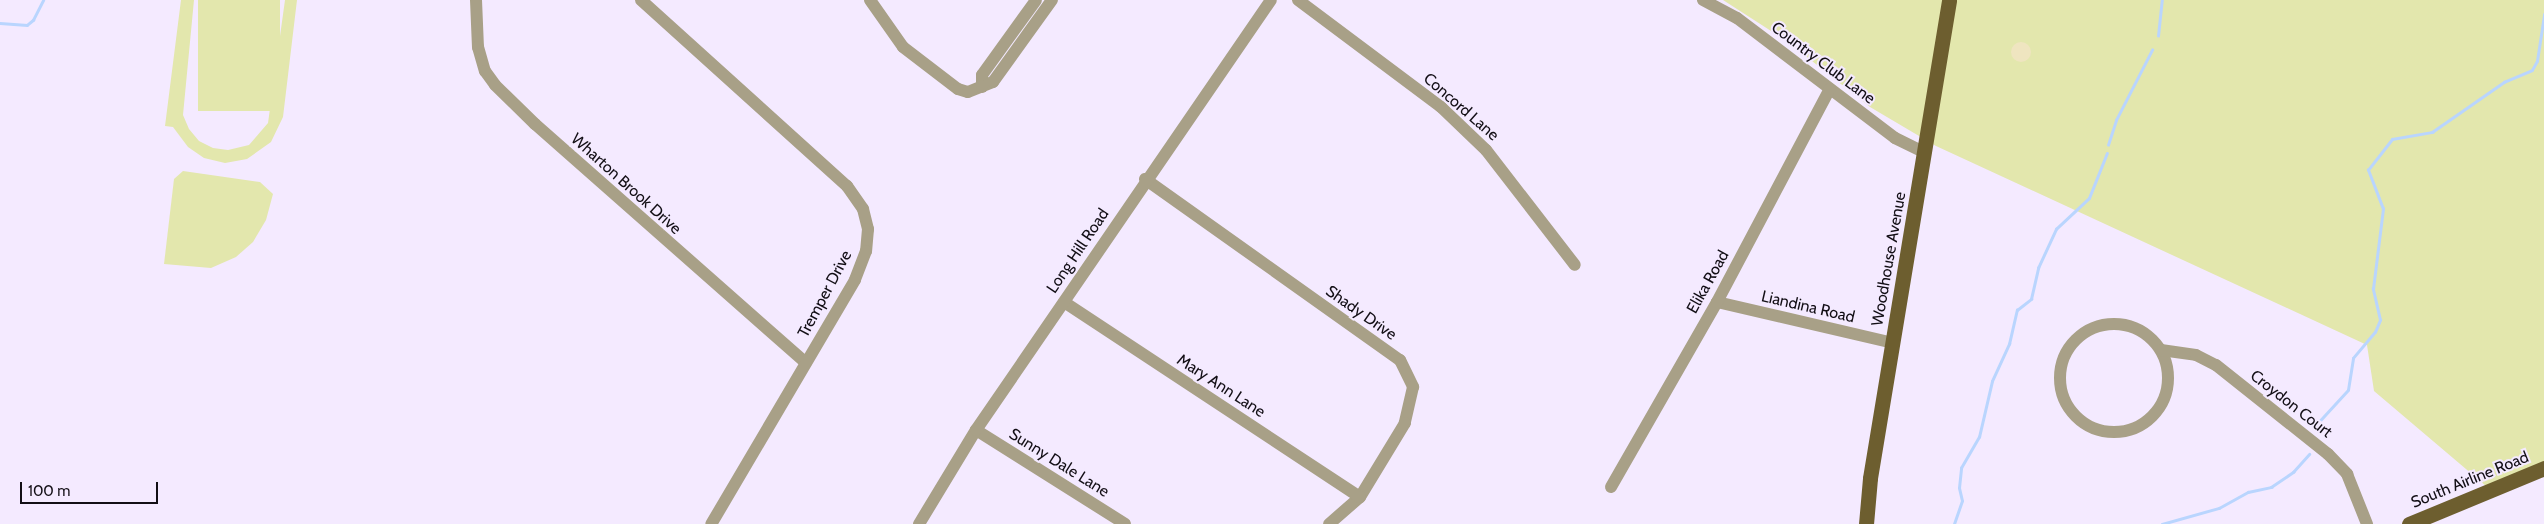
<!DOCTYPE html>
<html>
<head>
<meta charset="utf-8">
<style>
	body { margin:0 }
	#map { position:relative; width:2544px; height:524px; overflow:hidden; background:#f4eaff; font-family:Cabin,sans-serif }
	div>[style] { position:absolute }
	.green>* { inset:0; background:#e3e7ad; transform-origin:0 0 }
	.sand>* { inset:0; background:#efe5c0 }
	.round { border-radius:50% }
	.stream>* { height:2.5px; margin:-1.25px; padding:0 1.25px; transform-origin:1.25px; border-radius:1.25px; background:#b9d5fe }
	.minor>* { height:12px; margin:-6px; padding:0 6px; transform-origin:6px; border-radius:6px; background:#a8a087 }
	.minor>.ring { margin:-6px; padding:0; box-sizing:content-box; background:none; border:12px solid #a8a087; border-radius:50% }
	.major>* { height:15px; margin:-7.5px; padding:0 7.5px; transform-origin:7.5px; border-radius:7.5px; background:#6d5e2f }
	span { translate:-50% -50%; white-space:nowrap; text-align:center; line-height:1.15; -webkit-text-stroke:4px #f4eaff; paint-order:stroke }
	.street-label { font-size:16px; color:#120e15 }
	.scale { position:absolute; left:20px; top:482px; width:138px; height:22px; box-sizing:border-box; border:2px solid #120e15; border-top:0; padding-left:6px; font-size:15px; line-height:18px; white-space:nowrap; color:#120e15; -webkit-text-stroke:4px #f4eaff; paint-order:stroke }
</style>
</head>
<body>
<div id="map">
	<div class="green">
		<div style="clip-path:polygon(181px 0,194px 0,183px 115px,189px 129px,199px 141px,213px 148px,228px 150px,249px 145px,268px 123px,285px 0,297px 0,283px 117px,271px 142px,247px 159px,225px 163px,204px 158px,188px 147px,173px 127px,165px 126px)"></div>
		<div style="left:198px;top:0;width:82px;height:111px"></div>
		<div style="clip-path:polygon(1723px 0,2544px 0,2544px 464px,2486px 486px,2374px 391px,2367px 345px,1936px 146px,1870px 107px,1788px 42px)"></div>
		<div style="clip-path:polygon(183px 171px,260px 182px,273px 194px,266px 220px,253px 242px,236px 257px,211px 268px,164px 264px,174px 179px)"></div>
	</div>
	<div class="sand">
		<div class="round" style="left:2011px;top:42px;width:20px;height:20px"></div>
	</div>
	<div class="stream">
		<div style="left:0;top:23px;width:27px;rotate:4deg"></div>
		<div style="left:27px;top:25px;width:8px;rotate:-40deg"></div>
		<div style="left:33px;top:20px;width:22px;rotate:-63deg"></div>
		<div style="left:2158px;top:36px;width:36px;rotate:-84deg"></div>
		<div style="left:2108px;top:145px;width:26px;rotate:-72deg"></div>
		<div style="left:2116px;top:120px;width:79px;rotate:-62.8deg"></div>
		<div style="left:2314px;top:427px;width:50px;rotate:-47.4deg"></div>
		<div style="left:2348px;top:390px;width:32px;rotate:-81deg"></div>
		<div style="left:2353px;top:358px;width:34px;rotate:-50deg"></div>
		<div style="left:2375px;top:332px;width:13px;rotate:-67deg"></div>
		<div style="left:2380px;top:320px;width:32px;rotate:-103deg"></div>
		<div style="left:2373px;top:289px;width:81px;rotate:-82.9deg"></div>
		<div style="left:2383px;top:209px;width:42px;rotate:-111deg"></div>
		<div style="left:2368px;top:170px;width:39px;rotate:-52deg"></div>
		<div style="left:2392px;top:139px;width:41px;rotate:-9.9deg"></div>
		<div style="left:2432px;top:132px;width:88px;rotate:-34.8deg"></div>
		<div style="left:2504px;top:82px;width:30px;rotate:-23deg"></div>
		<div style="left:2532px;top:70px;width:10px;rotate:-61deg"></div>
		<div style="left:2537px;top:61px;width:47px;rotate:-81.3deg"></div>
		<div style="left:1954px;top:524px;width:24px;rotate:-71deg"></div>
		<div style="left:1962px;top:501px;width:13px;rotate:-103deg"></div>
		<div style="left:1959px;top:488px;width:20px;rotate:-84deg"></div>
		<div style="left:1961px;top:468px;width:36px;rotate:-60deg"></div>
		<div style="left:1979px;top:437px;width:57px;rotate:-76.9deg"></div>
		<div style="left:1992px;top:381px;width:41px;rotate:-65.3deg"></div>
		<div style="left:2009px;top:344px;width:35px;rotate:-77deg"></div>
		<div style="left:2017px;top:310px;width:18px;rotate:-38deg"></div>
		<div style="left:2031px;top:299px;width:32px;rotate:-77deg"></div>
		<div style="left:2038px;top:268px;width:43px;rotate:-65.2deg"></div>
		<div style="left:2056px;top:229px;width:45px;rotate:-43.2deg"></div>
		<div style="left:2089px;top:198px;width:48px;rotate:-68.2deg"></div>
		<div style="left:2162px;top:524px;width:59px;rotate:-15.7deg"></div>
		<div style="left:2219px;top:508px;width:33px;rotate:-29deg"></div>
		<div style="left:2248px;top:492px;width:24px;rotate:-12deg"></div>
		<div style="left:2271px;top:487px;width:27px;rotate:-34deg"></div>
		<div style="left:2293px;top:472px;width:24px;rotate:-48deg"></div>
	</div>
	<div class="minor">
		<div style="left:476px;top:0;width:47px;rotate:87.6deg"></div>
		<div style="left:478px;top:47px;width:25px;rotate:74deg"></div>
		<div style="left:485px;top:71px;width:17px;rotate:54deg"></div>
		<div style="left:495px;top:85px;width:56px;rotate:44.3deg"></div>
		<div style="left:535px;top:124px;width:361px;rotate:41.4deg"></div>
		<div style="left:641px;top:0;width:278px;rotate:42.1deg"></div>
		<div style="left:847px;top:186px;width:28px;rotate:55deg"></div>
		<div style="left:863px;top:209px;width:21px;rotate:76deg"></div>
		<div style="left:868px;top:229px;width:22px;rotate:95deg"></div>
		<div style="left:866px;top:251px;width:31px;rotate:111deg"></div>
		<div style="left:855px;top:280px;width:283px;rotate:120.5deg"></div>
		<div style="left:870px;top:0;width:57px;rotate:54.9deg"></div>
		<div style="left:903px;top:47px;width:69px;rotate:37.4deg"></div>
		<div style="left:958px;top:89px;width:10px;rotate:17deg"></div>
		<div style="left:968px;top:92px;width:27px;rotate:-22deg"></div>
		<div style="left:993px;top:82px;width:101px;rotate:-54.3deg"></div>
		<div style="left:1298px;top:0;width:179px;rotate:36.8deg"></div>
		<div style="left:1441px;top:107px;width:62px;rotate:43.7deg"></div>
		<div style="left:1486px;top:150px;width:145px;rotate:52.3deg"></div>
		<div style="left:1703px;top:0;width:38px;rotate:28deg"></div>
		<div style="left:1737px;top:18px;width:198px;rotate:37.2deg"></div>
		<div style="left:1895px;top:138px;width:32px;rotate:26deg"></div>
		<div style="left:982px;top:87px;width:12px;rotate:-90deg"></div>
		<div style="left:982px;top:75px;width:92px;rotate:-54.2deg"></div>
		<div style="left:1145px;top:179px;width:313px;rotate:35.4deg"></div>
		<div style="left:1400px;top:360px;width:30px;rotate:64deg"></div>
		<div style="left:1413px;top:387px;width:37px;rotate:103deg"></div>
		<div style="left:1405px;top:423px;width:87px;rotate:121.3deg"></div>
		<div style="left:1360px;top:497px;width:41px;rotate:138.9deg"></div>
		<div style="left:1064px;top:302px;width:354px;rotate:33.4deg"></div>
		<div style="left:1717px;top:302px;width:181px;rotate:13.1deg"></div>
		<div class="ring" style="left:2060px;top:324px;width:96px;height:96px"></div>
		<div style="left:2161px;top:350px;width:35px;rotate:8deg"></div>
		<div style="left:2196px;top:355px;width:22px;rotate:27deg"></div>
		<div style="left:2216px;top:365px;width:143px;rotate:38.5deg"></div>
		<div style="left:2328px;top:454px;width:28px;rotate:46deg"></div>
		<div style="left:2347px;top:474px;width:54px;rotate:68.2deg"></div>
		<div style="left:976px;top:430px;width:176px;rotate:32.2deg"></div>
		<div style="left:1611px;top:487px;width:213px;rotate:-60.2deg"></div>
		<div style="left:1717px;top:302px;width:241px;rotate:-62.1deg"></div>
		<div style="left:919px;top:524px;width:110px;rotate:-58.8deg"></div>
		<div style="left:976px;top:430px;width:521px;rotate:-55.55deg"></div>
	</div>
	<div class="major">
		<div style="left:1866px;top:524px;width:46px;rotate:-85deg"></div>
		<div style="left:1870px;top:478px;width:484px;rotate:-80.6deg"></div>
		<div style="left:2409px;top:524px;width:146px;rotate:-22.5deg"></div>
	</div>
	<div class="street-label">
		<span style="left:1823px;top:63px;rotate:37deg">Country Club Lane</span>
		<span style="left:1461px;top:107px;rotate:41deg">Concord Lane</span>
		<span style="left:626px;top:184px;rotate:42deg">Wharton Brook Drive</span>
		<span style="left:1078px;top:251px;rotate:-56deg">Long Hill Road</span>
		<span style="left:1889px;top:259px;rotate:-80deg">Woodhouse Avenue</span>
		<span style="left:1708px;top:282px;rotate:-61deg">Elika Road</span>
		<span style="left:825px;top:294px;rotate:-62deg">Tremper Drive</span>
		<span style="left:1808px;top:307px;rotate:13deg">Liandina Road</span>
		<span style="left:1361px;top:313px;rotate:35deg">Shady Drive</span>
		<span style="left:1221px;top:386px;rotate:33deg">Mary Ann Lane</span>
		<span style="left:2291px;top:404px;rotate:38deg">Croydon Court</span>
		<span style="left:1059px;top:463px;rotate:32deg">Sunny Dale Lane</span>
		<span style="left:2470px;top:480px;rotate:-22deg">South Airline Road</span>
	</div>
	<div class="scale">100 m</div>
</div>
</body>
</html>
